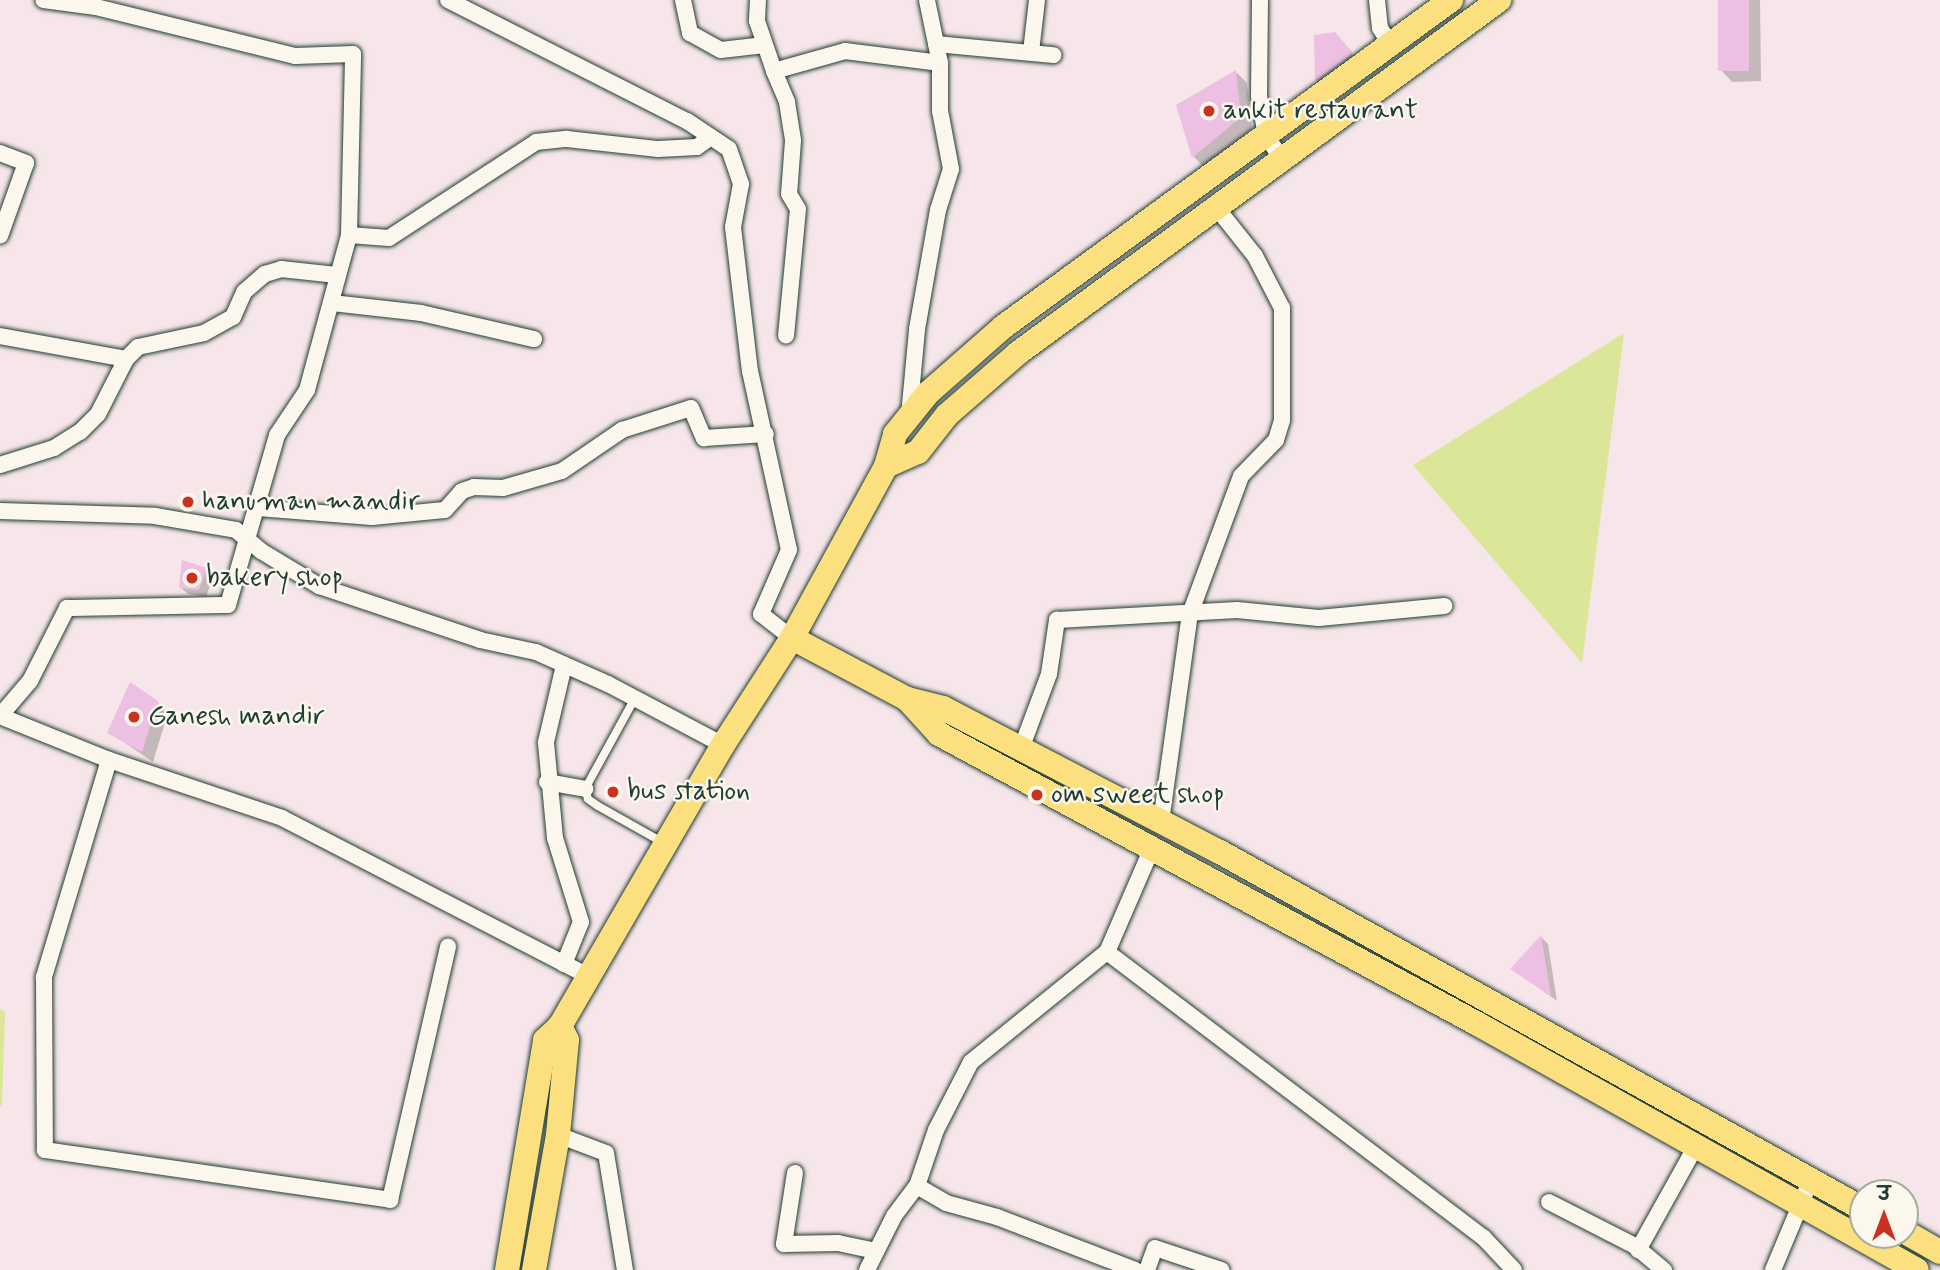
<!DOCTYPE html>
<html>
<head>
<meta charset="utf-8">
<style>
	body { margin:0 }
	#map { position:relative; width:1940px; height:1270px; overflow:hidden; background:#f7e6e9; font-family:Mynerve,"Playpen Sans Deva",sans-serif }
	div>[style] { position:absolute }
	.green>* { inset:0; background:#dbe699 }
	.shadow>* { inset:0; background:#0003 }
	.building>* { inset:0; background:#edbfe2; transform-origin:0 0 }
	.roads { filter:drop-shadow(0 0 2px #1f3d34) drop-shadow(0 0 2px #1f3d34) }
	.lane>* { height:8px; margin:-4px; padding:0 4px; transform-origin:4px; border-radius:4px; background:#fbf7ec }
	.street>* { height:16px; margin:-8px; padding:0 8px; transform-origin:8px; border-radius:8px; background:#fbf7ec }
	.primary>* { height:24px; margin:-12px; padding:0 12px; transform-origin:12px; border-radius:12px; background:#fce080 }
	.dots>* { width:19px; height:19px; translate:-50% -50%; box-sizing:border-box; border:4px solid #fbf7ec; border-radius:50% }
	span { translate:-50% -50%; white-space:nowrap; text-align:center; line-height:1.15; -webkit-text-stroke:5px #fbf7ec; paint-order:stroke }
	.poi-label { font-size:28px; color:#1f3d34 }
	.left { translate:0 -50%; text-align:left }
	.north { position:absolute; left:1849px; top:1179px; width:70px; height:70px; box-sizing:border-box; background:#fbf7ec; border:2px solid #a3ada2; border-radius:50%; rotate:0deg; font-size:19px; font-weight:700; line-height:28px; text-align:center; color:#1f3d34 }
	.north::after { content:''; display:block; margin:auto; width:24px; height:32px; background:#c8321e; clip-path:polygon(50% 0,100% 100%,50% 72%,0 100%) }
</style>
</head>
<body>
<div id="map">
	<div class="green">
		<div style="clip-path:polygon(1624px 333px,1582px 663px,1413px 465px)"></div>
		<div style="clip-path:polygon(0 1009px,5px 1012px,2px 1106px,0 1105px)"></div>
	</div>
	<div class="shadow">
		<div style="clip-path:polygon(1720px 0,1760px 0,1761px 81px,1732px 82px,1721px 70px)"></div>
		<div style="clip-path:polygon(1316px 36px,1342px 42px,1358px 61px,1324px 87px,1317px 80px)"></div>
		<div style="clip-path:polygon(1236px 72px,1247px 83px,1252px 129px,1205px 168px,1194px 157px,1178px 106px)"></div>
		<div style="clip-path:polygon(206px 570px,213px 577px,206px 597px,188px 594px,180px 587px)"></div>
		<div style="clip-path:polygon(157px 702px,168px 713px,153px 762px,109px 732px)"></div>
		<div style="clip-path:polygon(1541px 937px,1548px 944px,1557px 1001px,1512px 969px)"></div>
	</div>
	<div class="building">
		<div style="left:1718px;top:0;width:31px;height:71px"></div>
		<div style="clip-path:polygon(1335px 32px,1353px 53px,1315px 81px,1314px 35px)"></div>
		<div style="clip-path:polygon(1236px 70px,1241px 117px,1192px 158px,1176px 105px)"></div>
		<div style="clip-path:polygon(182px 560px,207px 568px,199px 590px,179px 588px)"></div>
		<div style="clip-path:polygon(130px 682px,158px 701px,142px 752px,107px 733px)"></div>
		<div style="clip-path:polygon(1541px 935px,1551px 996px,1510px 969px)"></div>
	</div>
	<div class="roads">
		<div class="lane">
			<div style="left:635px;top:698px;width:104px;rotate:118.8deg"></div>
			<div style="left:585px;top:789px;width:10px;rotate:73deg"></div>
			<div style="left:588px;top:799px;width:12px;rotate:35deg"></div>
			<div style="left:598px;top:806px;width:73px;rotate:29.4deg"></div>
		</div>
		<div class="street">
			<div style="left:448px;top:0;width:268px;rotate:26.9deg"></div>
			<div style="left:687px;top:121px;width:50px;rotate:33.7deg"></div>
			<div style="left:729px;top:149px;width:37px;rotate:71deg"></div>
			<div style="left:741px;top:184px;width:44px;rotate:100.5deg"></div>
			<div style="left:733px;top:227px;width:145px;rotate:83.3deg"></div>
			<div style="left:750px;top:371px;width:183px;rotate:77.7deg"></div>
			<div style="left:789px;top:550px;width:70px;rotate:113.6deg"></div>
			<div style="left:761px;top:614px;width:39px;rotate:38deg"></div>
			<div style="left:683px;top:0;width:34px;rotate:78deg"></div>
			<div style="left:690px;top:33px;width:35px;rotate:29deg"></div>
			<div style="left:721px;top:50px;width:44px;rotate:-6.5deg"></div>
			<div style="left:758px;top:0;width:21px;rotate:93deg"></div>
			<div style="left:757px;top:21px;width:53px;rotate:71.2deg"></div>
			<div style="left:774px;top:71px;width:74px;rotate:-15.7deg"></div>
			<div style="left:845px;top:51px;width:96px;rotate:7.2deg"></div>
			<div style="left:1260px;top:0;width:96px;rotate:90.6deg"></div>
			<div style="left:1259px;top:96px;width:41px;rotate:80.1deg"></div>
			<div style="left:1266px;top:136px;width:28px;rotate:55deg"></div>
			<div style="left:1377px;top:0;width:28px;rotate:84deg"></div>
			<div style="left:1380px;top:28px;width:19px;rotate:58deg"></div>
			<div style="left:936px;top:44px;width:118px;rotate:5.4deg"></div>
			<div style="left:1031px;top:52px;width:52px;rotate:-83.4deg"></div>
			<div style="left:774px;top:71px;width:34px;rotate:67deg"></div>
			<div style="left:787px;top:102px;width:39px;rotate:81deg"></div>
			<div style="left:793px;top:141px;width:53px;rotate:94.3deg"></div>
			<div style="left:789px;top:194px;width:17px;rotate:59deg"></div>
			<div style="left:798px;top:209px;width:127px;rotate:95.4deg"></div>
			<div style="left:0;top:153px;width:28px;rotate:21deg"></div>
			<div style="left:26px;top:163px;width:77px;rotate:109.6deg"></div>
			<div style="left:349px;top:235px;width:40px;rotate:4.3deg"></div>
			<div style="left:389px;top:238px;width:176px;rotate:-33.1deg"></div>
			<div style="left:536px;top:142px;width:31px;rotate:-6deg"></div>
			<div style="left:567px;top:139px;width:92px;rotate:6.3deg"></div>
			<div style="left:658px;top:149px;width:39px;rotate:-3deg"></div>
			<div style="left:697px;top:147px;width:17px;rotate:-36deg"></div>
			<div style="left:332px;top:303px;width:90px;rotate:6.4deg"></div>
			<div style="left:421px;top:313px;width:116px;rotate:13deg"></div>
			<div style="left:0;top:336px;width:128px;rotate:10.3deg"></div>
			<div style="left:909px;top:416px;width:87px;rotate:-84.7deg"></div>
			<div style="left:917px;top:329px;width:121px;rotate:-80deg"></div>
			<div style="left:938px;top:210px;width:43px;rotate:-72.4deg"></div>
			<div style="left:951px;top:169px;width:59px;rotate:-100.7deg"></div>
			<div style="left:940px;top:111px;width:48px;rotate:-90deg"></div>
			<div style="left:940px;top:63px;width:64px;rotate:-101.7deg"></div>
			<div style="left:0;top:465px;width:57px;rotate:-17.5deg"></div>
			<div style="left:54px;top:448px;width:31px;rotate:-32deg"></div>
			<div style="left:80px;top:432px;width:25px;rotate:-45deg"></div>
			<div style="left:98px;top:414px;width:62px;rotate:-63deg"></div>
			<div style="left:126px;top:359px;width:17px;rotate:-45deg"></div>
			<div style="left:138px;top:347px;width:67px;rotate:-12deg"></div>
			<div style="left:204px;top:333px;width:33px;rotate:-29deg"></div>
			<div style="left:233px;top:317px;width:27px;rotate:-66deg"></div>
			<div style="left:244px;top:292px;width:28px;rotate:-41deg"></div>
			<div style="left:265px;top:274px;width:17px;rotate:-17deg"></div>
			<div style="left:281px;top:269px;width:56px;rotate:6.1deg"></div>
			<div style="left:258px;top:508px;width:114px;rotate:4.5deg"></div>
			<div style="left:372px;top:517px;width:73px;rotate:-5.5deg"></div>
			<div style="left:445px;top:510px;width:25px;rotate:-48deg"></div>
			<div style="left:462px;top:491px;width:13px;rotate:-18deg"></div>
			<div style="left:474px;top:487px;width:29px;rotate:2deg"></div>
			<div style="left:503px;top:488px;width:61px;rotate:-16.1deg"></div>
			<div style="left:562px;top:471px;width:73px;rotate:-34.3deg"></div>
			<div style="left:622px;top:430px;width:72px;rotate:-17.7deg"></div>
			<div style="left:691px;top:408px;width:33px;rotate:67deg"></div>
			<div style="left:704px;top:438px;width:62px;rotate:-3.7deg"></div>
			<div style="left:0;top:511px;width:155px;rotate:1.8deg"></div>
			<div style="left:155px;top:516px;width:82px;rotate:9.8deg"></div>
			<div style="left:236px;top:530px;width:33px;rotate:40deg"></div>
			<div style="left:261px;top:551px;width:68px;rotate:31.1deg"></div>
			<div style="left:319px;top:586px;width:170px;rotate:18.5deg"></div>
			<div style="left:480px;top:640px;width:57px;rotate:12.1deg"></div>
			<div style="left:536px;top:652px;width:79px;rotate:24deg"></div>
			<div style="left:608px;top:684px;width:130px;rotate:27.9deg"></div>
			<div style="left:0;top:716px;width:46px;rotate:-49.4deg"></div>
			<div style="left:30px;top:681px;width:82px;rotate:-63.1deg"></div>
			<div style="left:67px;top:608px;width:161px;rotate:-1.1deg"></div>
			<div style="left:228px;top:605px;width:177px;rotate:-73.9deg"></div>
			<div style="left:277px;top:435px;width:54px;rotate:-56.3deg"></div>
			<div style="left:307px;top:390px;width:161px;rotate:-74.8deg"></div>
			<div style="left:349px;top:235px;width:181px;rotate:-88.7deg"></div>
			<div style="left:353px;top:54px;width:58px;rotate:178deg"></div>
			<div style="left:295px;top:56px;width:205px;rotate:-166.2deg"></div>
			<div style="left:96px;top:7px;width:53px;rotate:-172.5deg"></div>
			<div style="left:0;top:716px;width:118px;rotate:22deg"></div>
			<div style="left:109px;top:760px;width:182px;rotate:18.5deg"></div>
			<div style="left:282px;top:818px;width:342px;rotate:27.3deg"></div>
			<div style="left:1021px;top:749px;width:80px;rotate:-69.5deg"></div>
			<div style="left:1049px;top:674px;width:55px;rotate:-81.6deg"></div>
			<div style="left:1057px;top:620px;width:180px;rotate:-3.2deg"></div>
			<div style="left:1237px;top:610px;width:82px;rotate:5.6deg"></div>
			<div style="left:1319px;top:618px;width:126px;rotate:-5.5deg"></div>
			<div style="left:109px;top:760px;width:227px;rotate:106.7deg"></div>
			<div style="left:44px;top:977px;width:173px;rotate:89.7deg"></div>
			<div style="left:45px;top:1150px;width:349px;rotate:8.2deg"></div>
			<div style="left:390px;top:1200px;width:260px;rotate:-77.1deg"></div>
			<div style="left:547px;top:782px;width:39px;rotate:10deg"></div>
			<div style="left:1161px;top:822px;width:210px;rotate:-82.1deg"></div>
			<div style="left:1190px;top:614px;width:147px;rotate:-69.7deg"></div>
			<div style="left:1241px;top:476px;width:50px;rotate:-45.8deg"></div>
			<div style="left:1276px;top:440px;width:21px;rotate:-73deg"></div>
			<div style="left:1282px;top:420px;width:112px;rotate:-90deg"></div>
			<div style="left:1282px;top:308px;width:59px;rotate:-117.4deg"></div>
			<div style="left:1255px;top:256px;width:63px;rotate:-128.5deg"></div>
			<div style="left:1107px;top:952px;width:472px;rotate:37.2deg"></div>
			<div style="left:1483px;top:1237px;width:45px;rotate:46.8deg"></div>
			<div style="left:564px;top:964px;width:45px;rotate:-68deg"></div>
			<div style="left:581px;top:922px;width:88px;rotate:-107.2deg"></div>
			<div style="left:555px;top:838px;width:96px;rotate:-95.4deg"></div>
			<div style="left:546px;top:742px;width:79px;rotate:-76.8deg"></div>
			<div style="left:558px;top:1135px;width:51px;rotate:20.6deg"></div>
			<div style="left:606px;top:1153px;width:119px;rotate:80.8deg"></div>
			<div style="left:795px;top:1173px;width:72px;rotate:98.8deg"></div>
			<div style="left:784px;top:1244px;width:54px;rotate:-1.1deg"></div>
			<div style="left:838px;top:1243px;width:38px;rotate:12deg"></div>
			<div style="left:917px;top:1186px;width:34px;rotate:30deg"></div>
			<div style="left:946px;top:1203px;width:53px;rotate:15.4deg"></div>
			<div style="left:997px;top:1217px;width:148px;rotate:21deg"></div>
			<div style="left:1549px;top:1202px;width:97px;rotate:27.1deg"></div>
			<div style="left:1635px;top:1246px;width:38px;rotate:40deg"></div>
			<div style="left:1638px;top:1250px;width:119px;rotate:-60.9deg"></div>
			<div style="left:867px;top:1270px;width:60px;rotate:-63.4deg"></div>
			<div style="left:894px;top:1216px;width:38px;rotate:-53deg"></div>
			<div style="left:917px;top:1186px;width:59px;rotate:-71.3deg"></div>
			<div style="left:936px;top:1130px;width:76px;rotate:-62.8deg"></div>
			<div style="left:971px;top:1062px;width:175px;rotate:-39deg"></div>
			<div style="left:1107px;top:952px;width:113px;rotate:-66.6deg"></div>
			<div style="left:1147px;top:1270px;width:23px;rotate:-70deg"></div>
			<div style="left:1155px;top:1248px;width:70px;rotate:18.4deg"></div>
			<div style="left:1773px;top:1270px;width:99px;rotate:-67.3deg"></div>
		</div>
		<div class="primary">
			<div style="left:886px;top:466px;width:35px;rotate:-24deg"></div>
			<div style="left:918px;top:452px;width:47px;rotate:-51.9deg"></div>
			<div style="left:947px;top:415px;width:94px;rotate:-41.1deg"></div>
			<div style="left:1018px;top:353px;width:597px;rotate:-36.27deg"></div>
			<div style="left:792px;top:638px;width:130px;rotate:27.9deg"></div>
			<div style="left:907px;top:699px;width:37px;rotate:14deg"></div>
			<div style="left:943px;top:708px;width:312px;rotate:27.5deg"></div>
			<div style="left:1220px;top:852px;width:735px;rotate:29.04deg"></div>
			<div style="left:907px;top:699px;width:47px;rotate:47.6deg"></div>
			<div style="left:939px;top:734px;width:610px;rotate:28.29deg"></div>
			<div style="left:1476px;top:1023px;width:505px;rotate:29.25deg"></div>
			<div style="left:1905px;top:1232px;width:40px;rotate:29.7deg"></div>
			<div style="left:507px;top:1270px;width:233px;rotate:-80.6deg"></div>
			<div style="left:545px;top:1040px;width:21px;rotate:-43deg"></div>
			<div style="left:560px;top:1026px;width:325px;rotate:-59.9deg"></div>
			<div style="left:723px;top:745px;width:127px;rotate:-57.2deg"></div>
			<div style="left:792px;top:638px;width:196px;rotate:-61.3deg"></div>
			<div style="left:886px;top:466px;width:33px;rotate:-74deg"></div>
			<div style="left:895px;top:434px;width:53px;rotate:-51.2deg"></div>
			<div style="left:928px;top:393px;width:100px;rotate:-41.3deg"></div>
			<div style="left:1003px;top:327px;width:555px;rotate:-36.13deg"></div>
			<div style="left:534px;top:1270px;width:137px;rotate:-79.9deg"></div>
			<div style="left:558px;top:1135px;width:95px;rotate:-84.6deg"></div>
			<div style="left:567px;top:1040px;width:16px;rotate:-117deg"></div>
		</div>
	</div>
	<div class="dots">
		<div style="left:1209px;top:111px;background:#c8321e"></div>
		<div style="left:188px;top:502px;background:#c8321e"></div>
		<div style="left:192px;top:578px;background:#c8321e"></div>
		<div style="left:134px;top:717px;background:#c8321e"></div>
		<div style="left:613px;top:792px;background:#c8321e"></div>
		<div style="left:1037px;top:795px;background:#c8321e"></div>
	</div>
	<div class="poi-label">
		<span class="left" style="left:1223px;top:111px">ankit restaurant</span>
		<span class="left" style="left:202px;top:502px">hanuman mandir</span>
		<span class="left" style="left:206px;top:578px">bakery shop</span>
		<span class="left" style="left:148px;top:717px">Ganesh mandir</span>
		<span class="left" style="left:627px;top:792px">bus station</span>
		<span class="left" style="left:1051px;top:795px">om sweet shop</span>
	</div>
	<div class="north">उ</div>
</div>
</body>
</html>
